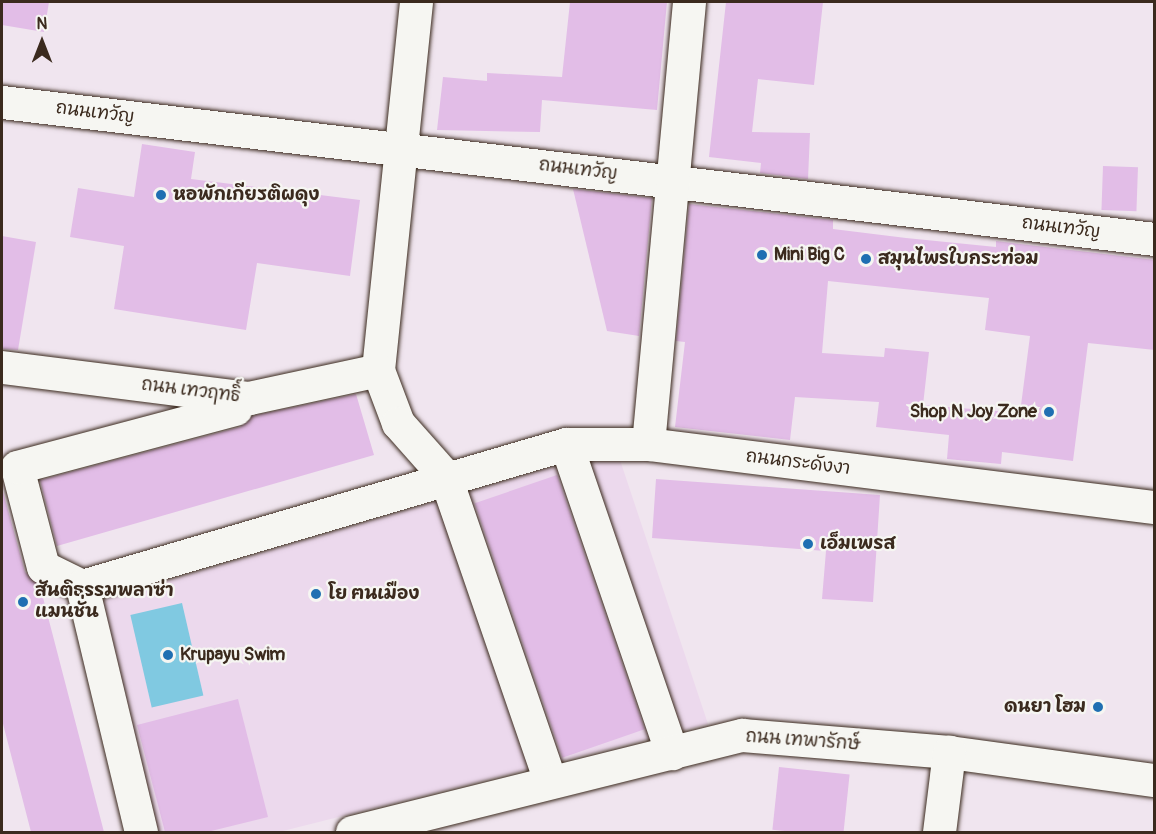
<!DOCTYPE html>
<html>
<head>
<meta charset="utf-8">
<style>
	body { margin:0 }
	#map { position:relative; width:1156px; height:834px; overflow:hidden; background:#f0e5ef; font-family:Pangolin,"Playpen Sans Thai",sans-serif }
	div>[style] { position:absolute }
	.built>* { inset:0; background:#ecd9ed }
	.water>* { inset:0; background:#80c9e1; transform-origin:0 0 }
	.building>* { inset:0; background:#e2bde7; transform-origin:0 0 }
	.roads { filter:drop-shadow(0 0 2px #3b2a1e) drop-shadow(0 0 2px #3b2a1e) }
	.minor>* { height:33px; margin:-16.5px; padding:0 16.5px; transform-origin:16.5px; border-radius:16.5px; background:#f6f6f2 }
	.dots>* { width:16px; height:16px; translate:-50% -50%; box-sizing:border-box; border:3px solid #f6f6f2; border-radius:50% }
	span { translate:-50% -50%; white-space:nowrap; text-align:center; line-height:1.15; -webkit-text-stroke:4.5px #f6f6f2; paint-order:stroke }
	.street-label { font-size:18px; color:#3b2a1e }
	.poi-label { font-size:18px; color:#3b2a1e; font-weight:700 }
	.left { translate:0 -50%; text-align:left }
	.right { translate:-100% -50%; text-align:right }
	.frame { position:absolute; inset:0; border:3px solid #3b2a1e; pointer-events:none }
	.north { position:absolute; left:12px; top:12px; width:60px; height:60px; -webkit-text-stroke:4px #f6f6f2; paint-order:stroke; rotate:0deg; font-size:16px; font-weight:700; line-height:24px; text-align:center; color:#3b2a1e }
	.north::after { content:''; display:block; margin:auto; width:21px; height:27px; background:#3b2a1e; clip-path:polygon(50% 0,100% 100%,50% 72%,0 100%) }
</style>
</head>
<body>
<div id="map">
	<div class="built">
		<div style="clip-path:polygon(616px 448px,708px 724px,279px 832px,154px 832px,92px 603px)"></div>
	</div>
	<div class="water">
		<div style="left:182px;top:603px;width:95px;height:53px;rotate:77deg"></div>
	</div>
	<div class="building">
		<div style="clip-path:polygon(2px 2px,49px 2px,44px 32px,2px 25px)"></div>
		<div style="clip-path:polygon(570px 2px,667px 2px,657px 110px,542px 100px,540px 132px,437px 130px,443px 77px,487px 81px,487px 73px,562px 77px)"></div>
		<div style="clip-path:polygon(726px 2px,823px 2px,814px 85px,758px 79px,752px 132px,810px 133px,808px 179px,760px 173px,761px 163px,709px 157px)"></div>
		<div style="clip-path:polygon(142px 144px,195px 152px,191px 179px,360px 200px,350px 276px,257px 263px,246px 330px,114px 309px,124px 246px,70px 237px,78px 188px,134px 197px)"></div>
		<div style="left:1103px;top:166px;width:35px;height:44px;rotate:2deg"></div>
		<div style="clip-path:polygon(573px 189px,652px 198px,639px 336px,607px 331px)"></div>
		<div style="clip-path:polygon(evenodd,689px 204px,833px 220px,833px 229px,906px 238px,996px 247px,996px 241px,1155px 260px,1155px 350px,1088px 343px,1073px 461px,1002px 452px,1001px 464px,947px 459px,949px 435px,876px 427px,879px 402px,795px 397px,790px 440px,675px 427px,685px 342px,676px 341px,689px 204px,828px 281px,989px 298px,985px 330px,1030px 336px,1020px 413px,923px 405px,929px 352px,885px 348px,884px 357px,822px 353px,828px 281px)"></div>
		<div style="clip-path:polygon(2px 236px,36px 242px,18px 350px,2px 349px)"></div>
		<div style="clip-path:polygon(356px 394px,374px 455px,57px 546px,40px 480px,240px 427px,252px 416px)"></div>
		<div style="left:557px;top:475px;width:269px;height:87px;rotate:71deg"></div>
		<div style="clip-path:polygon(656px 479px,880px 495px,873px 602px,822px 599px,826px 551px,652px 538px)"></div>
		<div style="clip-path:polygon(2px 488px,25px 572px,40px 586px,104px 832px,31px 832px,2px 720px)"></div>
		<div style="clip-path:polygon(238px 699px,268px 817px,207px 832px,165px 832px,137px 725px)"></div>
		<div style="left:779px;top:767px;width:71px;height:63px;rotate:6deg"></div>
	</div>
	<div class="roads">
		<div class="minor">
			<div style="left:416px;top:2px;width:370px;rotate:95.9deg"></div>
			<div style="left:378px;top:370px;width:57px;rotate:69.3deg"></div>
			<div style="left:398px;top:423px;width:71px;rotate:48.4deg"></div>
			<div style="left:445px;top:476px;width:323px;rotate:71deg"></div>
			<div style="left:2px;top:102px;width:1160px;rotate:6.78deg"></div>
			<div style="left:2px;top:367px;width:249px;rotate:7.2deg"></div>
			<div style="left:249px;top:398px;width:132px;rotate:-12.2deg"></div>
			<div style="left:566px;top:444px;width:327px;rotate:71.1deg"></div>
			<div style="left:648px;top:444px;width:444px;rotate:-84.7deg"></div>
			<div style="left:82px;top:586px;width:43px;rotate:-154deg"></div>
			<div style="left:43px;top:567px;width:103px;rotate:-104.6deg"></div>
			<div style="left:17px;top:467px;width:226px;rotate:-14.9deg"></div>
			<div style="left:141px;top:832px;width:253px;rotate:-103.5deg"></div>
			<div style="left:82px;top:586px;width:504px;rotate:-16.35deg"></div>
			<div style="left:566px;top:444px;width:82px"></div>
			<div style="left:648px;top:444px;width:510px;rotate:7.1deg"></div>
			<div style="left:352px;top:832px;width:402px;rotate:-14deg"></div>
			<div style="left:742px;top:735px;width:208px;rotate:4.7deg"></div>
			<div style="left:949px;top:752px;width:207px;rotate:7.8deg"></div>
			<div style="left:939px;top:832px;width:81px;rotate:-82.9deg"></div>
		</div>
	</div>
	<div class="dots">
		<div style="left:161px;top:195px;background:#1f6fb2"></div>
		<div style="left:762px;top:255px;background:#1f6fb2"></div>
		<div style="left:866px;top:259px;background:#1f6fb2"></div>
		<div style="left:1049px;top:412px;background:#1f6fb2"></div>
		<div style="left:808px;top:544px;background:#1f6fb2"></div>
		<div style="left:316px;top:594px;background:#1f6fb2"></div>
		<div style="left:23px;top:602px;background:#1f6fb2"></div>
		<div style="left:168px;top:655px;background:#1f6fb2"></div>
		<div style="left:1098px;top:707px;background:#1f6fb2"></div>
	</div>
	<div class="street-label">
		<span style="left:95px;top:113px;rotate:7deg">ถนนเทวัญ</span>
		<span style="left:578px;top:170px;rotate:7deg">ถนนเทวัญ</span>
		<span style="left:1061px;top:228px;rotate:7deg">ถนนเทวัญ</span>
		<span style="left:191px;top:391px;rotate:7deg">ถนน เทวฤทธิ์</span>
		<span style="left:798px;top:463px;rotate:7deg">ถนนกระดังงา</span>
		<span style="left:803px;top:741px;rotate:4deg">ถนน เทพารักษ์</span>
	</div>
	<div class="poi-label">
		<span class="left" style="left:173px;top:195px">หอพักเกียรติผดุง</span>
		<span class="left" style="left:774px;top:255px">Mini Big C</span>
		<span class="left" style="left:878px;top:259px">สมุนไพรใบกระท่อม</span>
		<span class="right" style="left:1037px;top:412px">Shop N Joy Zone</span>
		<span class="left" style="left:820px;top:544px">เอ็มเพรส</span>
		<span class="left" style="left:35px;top:602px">สันติธรรมพลาซ่า<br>แมนชั่น</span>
		<span class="left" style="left:328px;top:594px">โย ฅนเมือง</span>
		<span class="left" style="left:180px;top:655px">Krupayu Swim</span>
		<span class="right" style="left:1086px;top:707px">ดนยา โฮม</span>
	</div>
	<div class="frame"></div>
	<div class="north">N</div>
</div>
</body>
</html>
